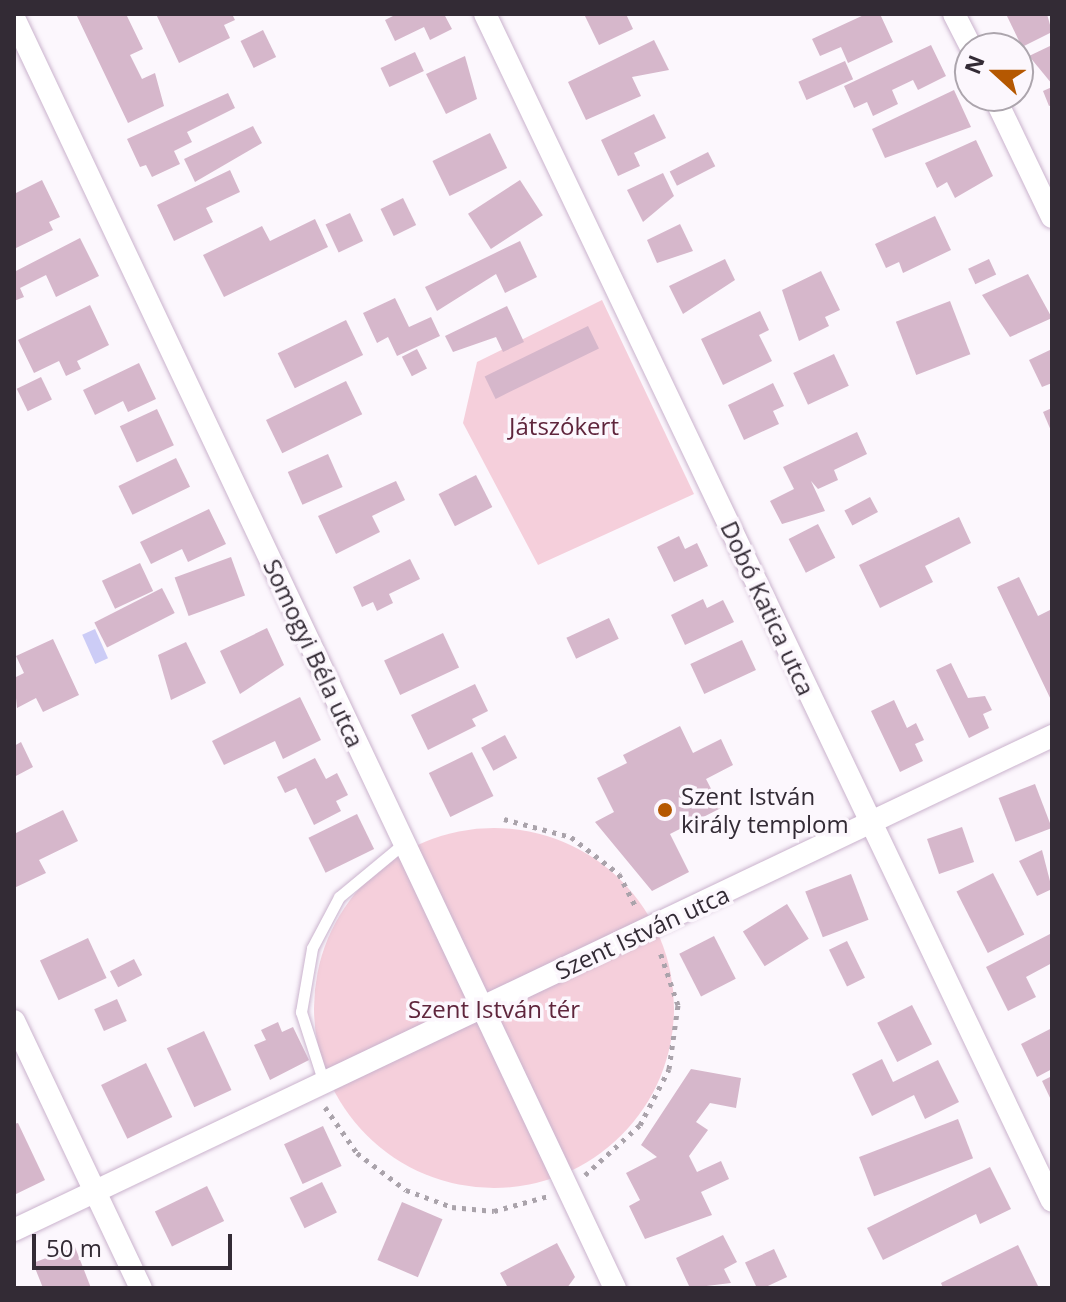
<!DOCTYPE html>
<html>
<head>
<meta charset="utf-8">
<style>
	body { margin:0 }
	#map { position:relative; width:1066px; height:1302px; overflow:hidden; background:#fcf7fd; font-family:"Open Sans",sans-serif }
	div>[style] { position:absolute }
	.green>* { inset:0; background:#f5cfdb }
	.round { border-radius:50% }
	.water>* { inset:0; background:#ccccf6; transform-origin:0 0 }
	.building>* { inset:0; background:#d6b7cb; transform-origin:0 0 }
	.path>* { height:5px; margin-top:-2.5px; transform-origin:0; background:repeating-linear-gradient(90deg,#aaa3ab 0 4px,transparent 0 10px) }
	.roads { filter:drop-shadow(0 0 2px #cab3cd) drop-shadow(0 0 2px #cab3cd) }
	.service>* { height:11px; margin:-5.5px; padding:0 5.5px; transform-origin:5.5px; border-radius:5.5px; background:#fff }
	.minor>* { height:22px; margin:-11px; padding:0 11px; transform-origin:11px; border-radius:11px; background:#fff }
	.dots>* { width:22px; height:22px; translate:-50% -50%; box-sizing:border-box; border:4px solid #fcf7fd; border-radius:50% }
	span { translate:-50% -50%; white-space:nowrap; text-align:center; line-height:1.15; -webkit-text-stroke:7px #fcf7fd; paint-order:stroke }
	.park-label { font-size:24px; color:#5f253c }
	.street-label { font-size:24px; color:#332b35 }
	.poi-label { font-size:24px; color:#332b35 }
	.left { translate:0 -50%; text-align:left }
	.frame { position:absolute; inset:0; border:16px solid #332b35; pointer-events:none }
	.north { position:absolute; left:954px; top:32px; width:80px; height:80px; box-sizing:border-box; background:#fcf7fd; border:2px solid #aca5ad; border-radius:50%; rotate:291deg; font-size:22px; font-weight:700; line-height:32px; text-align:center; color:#332b35 }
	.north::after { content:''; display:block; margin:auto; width:28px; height:36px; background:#b55801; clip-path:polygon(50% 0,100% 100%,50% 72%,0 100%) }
	.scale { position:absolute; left:32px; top:1234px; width:200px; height:36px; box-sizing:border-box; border:4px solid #332b35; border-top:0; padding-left:10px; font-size:24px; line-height:28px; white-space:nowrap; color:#332b35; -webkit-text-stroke:6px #fcf7fd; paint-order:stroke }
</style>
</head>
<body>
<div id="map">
	<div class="green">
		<div style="clip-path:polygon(602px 300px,694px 494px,538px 565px,463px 423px,477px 362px)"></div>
		<div class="round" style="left:314px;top:828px;width:360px;height:360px"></div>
	</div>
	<div class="water">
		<div style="left:95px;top:629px;width:32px;height:14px;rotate:66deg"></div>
	</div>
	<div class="building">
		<div style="clip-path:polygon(76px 14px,126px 14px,143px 49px,130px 55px,142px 79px,155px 73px,164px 106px,128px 123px)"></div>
		<div style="clip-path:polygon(156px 14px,232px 14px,235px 20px,224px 25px,230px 38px,179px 63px)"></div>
		<div style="clip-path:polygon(397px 14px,444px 14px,452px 29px,430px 40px,424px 27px,395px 41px,385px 20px)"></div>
		<div style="clip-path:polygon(584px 14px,626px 14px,633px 29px,599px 45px)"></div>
		<div style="clip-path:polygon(866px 14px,880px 14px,893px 42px,848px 63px,841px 47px,820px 56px,812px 39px)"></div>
		<div style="clip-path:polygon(1006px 14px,1047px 14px,1052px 32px,1022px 47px)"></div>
		<div style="left:263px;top:30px;width:30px;height:25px;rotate:64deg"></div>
		<div style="clip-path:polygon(654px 40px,669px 70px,632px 77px,641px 96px,586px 120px,568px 82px)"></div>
		<div style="clip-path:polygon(931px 45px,946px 76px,918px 90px,913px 80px,892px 90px,898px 104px,873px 116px,867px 102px,854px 108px,844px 86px)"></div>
		<div style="clip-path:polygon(1052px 45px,1052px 84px,1029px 56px)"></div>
		<div style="left:415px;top:52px;width:21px;height:38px;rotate:65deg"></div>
		<div style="clip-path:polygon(465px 56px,477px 99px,446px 114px,426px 74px)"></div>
		<div style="left:845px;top:61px;width:20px;height:51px;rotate:66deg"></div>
		<div style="clip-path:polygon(1052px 87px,1052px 105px,1049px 106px,1043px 91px)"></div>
		<div style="clip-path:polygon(954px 90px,971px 127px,885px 158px,872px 129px)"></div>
		<div style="clip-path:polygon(228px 93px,235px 108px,187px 132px,192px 142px,174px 151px,180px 164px,152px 177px,146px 165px,140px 167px,127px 139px)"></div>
		<div style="clip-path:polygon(654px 114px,666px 138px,634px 153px,640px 166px,618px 176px,601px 140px)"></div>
		<div style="clip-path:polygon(253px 126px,262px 143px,195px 182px,184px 159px)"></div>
		<div style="left:490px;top:133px;width:39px;height:64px;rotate:64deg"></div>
		<div style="clip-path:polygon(976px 140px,993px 176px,955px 198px,947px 182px,937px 188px,925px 163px)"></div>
		<div style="left:708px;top:152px;width:16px;height:43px;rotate:63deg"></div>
		<div style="clip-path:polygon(230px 170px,240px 192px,206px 208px,213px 222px,174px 241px,157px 205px)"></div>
		<div style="clip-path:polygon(663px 173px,674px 196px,643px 222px,627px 190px)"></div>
		<div style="clip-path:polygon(42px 180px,60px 217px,49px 222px,53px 230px,14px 249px,14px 194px)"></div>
		<div style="left:520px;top:180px;width:42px;height:62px;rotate:57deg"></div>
		<div style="left:403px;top:198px;width:30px;height:25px;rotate:64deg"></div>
		<div style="left:350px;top:213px;width:31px;height:27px;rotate:65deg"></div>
		<div style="clip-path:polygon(935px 216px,951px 250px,903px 273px,899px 262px,886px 268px,875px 244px)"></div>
		<div style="clip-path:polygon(315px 219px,328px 247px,224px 297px,203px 255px,262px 226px,270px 241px)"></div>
		<div style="clip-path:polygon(680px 224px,693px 251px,657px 263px,647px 240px)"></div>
		<div style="clip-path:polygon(80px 238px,99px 276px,56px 297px,46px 275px,20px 288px,24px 297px,14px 301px,14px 272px)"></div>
		<div style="clip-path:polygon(520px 241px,537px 277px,505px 293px,496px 274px,437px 311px,425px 287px)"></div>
		<div style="clip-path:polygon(725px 259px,735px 280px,683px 314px,669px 286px)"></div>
		<div style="left:989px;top:259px;width:17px;height:23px;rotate:65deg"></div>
		<div style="clip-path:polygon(821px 271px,840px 310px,825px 317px,829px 326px,799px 341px,782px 290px)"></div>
		<div style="clip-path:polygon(1028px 274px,1052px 318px,1010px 337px,982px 295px)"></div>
		<div style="clip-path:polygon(395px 298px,409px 327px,431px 317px,440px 336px,397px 356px,388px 337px,377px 343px,363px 313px)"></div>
		<div style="left:950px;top:301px;width:57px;height:58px;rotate:69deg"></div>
		<div style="clip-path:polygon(90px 305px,109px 345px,77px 361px,81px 369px,66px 376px,59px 361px,34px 373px,18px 340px)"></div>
		<div style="clip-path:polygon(507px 306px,524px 342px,503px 352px,496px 337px,453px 352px,445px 336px)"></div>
		<div style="clip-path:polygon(760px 311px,769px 330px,759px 335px,772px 361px,723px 385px,701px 339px)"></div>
		<div style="left:346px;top:320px;width:39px;height:76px;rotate:64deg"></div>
		<div style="left:588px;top:326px;width:25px;height:115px;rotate:64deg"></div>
		<div style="left:417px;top:349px;width:22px;height:17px;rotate:63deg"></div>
		<div style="clip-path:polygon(1052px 349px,1052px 383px,1042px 387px,1029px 360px)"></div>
		<div style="left:834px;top:354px;width:35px;height:45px;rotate:65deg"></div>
		<div style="clip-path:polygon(139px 363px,156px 399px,128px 412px,123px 401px,95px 415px,83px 390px)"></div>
		<div style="left:41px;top:377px;width:25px;height:27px;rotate:64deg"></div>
		<div style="left:346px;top:381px;width:37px;height:89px;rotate:64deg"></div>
		<div style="clip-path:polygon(773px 383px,784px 406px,773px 411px,779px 424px,744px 440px,728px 405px)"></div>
		<div style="clip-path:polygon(1052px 408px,1052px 433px,1043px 412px)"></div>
		<div style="left:157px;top:409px;width:40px;height:41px;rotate:65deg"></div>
		<div style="clip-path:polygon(857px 432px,867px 454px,834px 470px,838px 480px,818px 489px,811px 481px,825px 511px,782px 524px,770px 501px,794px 489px,783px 467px)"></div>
		<div style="left:328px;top:454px;width:36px;height:44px;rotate:66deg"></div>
		<div style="left:176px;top:458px;width:32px;height:64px;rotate:64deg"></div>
		<div style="left:476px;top:475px;width:36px;height:42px;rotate:63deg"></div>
		<div style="clip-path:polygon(396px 481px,405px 500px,372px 516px,380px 532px,336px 554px,318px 516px)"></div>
		<div style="left:870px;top:497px;width:17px;height:29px;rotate:62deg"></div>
		<div style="clip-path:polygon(209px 509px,226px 544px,188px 562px,182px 549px,151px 564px,140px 542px)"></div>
		<div style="clip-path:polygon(959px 517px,971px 543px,925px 566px,933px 582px,880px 608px,859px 565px)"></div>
		<div style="left:818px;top:524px;width:38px;height:33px;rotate:63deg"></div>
		<div style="clip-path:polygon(679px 536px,685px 549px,697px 543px,708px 566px,674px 582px,657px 547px)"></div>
		<div style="left:231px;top:557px;width:41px;height:60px;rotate:70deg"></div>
		<div style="clip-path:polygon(410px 559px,420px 579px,389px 594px,393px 603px,377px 611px,373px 602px,362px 607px,353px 587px)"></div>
		<div style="left:140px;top:563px;width:31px;height:42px;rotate:65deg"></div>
		<div style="clip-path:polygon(1019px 577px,1038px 616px,1052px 609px,1052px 702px,997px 587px)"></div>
		<div style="left:162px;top:588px;width:28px;height:76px;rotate:63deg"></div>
		<div style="clip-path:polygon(703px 599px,707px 608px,723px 600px,734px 622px,685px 645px,671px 615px)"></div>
		<div style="left:609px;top:618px;width:23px;height:47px;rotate:65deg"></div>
		<div style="clip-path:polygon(267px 628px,284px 665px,240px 694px,220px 651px)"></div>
		<div style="left:443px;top:633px;width:38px;height:65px;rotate:65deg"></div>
		<div style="clip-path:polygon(53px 639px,79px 695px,43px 712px,36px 698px,17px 708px,14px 678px,24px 673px,16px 656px)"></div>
		<div style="left:742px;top:640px;width:33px;height:57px;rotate:65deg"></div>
		<div style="clip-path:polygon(186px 642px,206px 683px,171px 700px,158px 655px)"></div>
		<div style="clip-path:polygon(951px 663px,968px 698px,985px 696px,992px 710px,983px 714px,989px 728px,969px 738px,936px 670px)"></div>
		<div style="clip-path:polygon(475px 684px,488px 711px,472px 719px,476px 726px,428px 750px,411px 715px)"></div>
		<div style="clip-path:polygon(300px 697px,321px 740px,283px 759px,275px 741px,224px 765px,212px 741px)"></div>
		<div style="clip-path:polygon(894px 700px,907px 728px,916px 723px,924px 740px,915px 744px,923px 761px,900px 772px,871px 711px)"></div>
		<div style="clip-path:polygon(680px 726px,693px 753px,721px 739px,733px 765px,706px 779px,721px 808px,670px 834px,689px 872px,652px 891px,595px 822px,614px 812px,597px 778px,627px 763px,623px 755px)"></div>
		<div style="left:505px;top:735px;width:26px;height:27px;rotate:62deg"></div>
		<div style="clip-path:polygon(21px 742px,33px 767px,14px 777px,14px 746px)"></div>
		<div style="left:472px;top:752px;width:49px;height:48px;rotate:64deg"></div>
		<div style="clip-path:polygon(315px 758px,326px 779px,337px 773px,348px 795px,336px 801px,341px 811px,314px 825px,296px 788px,285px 793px,277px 777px)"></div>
		<div style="left:1035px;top:784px;width:47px;height:39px;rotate:69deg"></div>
		<div style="clip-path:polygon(63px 810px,78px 841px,39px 860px,46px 873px,14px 888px,14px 834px)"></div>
		<div style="left:357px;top:814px;width:39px;height:54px;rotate:64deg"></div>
		<div style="left:962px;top:827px;width:37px;height:37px;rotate:71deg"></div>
		<div style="clip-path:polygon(1042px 850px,1052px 889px,1037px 896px,1019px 861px)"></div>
		<div style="left:993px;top:873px;width:69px;height:41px;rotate:63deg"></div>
		<div style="left:851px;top:874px;width:49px;height:49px;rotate:69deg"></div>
		<div style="left:787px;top:904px;width:41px;height:52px;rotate:58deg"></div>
		<div style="clip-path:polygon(1052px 933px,1052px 963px,1026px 977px,1036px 997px,1008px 1011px,986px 967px)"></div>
		<div style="left:714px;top:936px;width:48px;height:39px;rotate:63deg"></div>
		<div style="left:88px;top:938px;width:44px;height:53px;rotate:65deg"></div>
		<div style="left:847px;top:941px;width:41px;height:20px;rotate:64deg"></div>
		<div style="left:134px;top:959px;width:18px;height:27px;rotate:63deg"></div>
		<div style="left:117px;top:999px;width:24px;height:25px;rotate:66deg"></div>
		<div style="left:912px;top:1005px;width:44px;height:39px;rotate:63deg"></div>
		<div style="clip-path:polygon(278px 1022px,282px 1032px,293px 1027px,309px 1060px,270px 1080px,254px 1045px,266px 1040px,261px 1030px)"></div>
		<div style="clip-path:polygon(1052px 1028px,1052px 1069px,1037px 1077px,1021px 1044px)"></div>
		<div style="left:204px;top:1031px;width:65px;height:41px;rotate:65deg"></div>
		<div style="clip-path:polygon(882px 1059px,893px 1082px,938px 1060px,959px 1102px,925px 1119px,914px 1095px,872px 1116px,852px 1074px)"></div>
		<div style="left:146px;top:1063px;width:60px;height:50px;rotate:64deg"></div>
		<div style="clip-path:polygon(691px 1069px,741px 1078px,736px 1108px,710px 1103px,696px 1122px,708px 1130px,689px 1156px,697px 1172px,721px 1161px,729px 1179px,701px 1192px,712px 1215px,645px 1239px,629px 1206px,640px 1200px,626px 1173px,657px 1157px,641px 1145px)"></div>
		<div style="clip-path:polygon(1052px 1076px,1052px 1102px,1042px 1081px)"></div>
		<div style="left:958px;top:1119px;width:42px;height:106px;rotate:69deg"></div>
		<div style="clip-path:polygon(18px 1123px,45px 1180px,14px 1195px,14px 1124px)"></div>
		<div style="left:323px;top:1126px;width:44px;height:43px;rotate:65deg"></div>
		<div style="clip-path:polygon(990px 1167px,1011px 1209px,980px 1224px,976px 1214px,883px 1260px,867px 1228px)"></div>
		<div style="left:322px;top:1182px;width:34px;height:36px;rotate:64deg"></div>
		<div style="left:207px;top:1186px;width:39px;height:58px;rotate:64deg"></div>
		<div style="left:402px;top:1202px;width:44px;height:63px;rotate:23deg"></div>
		<div style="clip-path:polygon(723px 1235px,737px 1262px,724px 1269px,731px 1283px,690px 1288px,676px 1258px)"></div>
		<div style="clip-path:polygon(557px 1243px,575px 1277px,567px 1288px,508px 1288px,500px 1273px)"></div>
		<div style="clip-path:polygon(1018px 1245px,1039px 1288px,943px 1288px,941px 1283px)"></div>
		<div style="clip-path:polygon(75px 1247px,91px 1288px,43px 1288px,33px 1263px)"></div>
		<div style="left:774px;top:1249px;width:31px;height:32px;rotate:65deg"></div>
	</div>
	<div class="path">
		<div style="left:504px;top:819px;width:69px;rotate:15deg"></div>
		<div style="left:571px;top:837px;width:61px;rotate:37.6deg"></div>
		<div style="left:619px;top:874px;width:39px;rotate:63deg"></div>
		<div style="left:325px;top:1107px;width:56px;rotate:55.2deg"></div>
		<div style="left:357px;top:1153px;width:61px;rotate:37.1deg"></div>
		<div style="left:406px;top:1190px;width:49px;rotate:20.3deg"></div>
		<div style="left:452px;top:1207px;width:42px;rotate:5.4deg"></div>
		<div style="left:494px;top:1211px;width:56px;rotate:-15.5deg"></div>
		<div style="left:585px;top:1175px;width:74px;rotate:-42.3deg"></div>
		<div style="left:640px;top:1125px;width:63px;rotate:-62.6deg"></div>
		<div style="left:669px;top:1069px;width:65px;rotate:-82deg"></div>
		<div style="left:678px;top:1005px;width:59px;rotate:-108.7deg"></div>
	</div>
	<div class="roads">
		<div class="service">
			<div style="left:324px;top:1083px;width:75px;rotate:-107.9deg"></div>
			<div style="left:301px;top:1012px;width:65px;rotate:-80.2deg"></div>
			<div style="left:312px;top:948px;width:58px;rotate:-62.1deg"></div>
			<div style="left:339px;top:897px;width:83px;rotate:-39.6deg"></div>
		</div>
		<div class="minor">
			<div style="left:485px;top:14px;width:1315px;rotate:64.47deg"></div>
			<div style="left:954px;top:14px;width:38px;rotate:63deg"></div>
			<div style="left:14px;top:18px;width:1405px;rotate:64.68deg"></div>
			<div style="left:994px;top:96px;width:134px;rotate:64.4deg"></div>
			<div style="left:14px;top:1021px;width:296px;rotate:64.6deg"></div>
			<div style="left:14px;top:1230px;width:1150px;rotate:-25.45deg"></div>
		</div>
	</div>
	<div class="dots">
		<div style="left:665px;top:810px;background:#b55801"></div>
	</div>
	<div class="park-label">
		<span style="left:564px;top:426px">Játszókert</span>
		<span style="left:494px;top:1009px">Szent István tér</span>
	</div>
	<div class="street-label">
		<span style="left:768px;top:608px;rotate:65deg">Dobó Katica utca</span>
		<span style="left:314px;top:653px;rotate:65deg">Somogyi Béla utca</span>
		<span style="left:642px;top:932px;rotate:-25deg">Szent István utca</span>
	</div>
	<div class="poi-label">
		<span class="left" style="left:681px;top:810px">Szent István<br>király templom</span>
	</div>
	<div class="frame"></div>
	<div class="north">N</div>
	<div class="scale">50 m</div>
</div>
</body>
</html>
